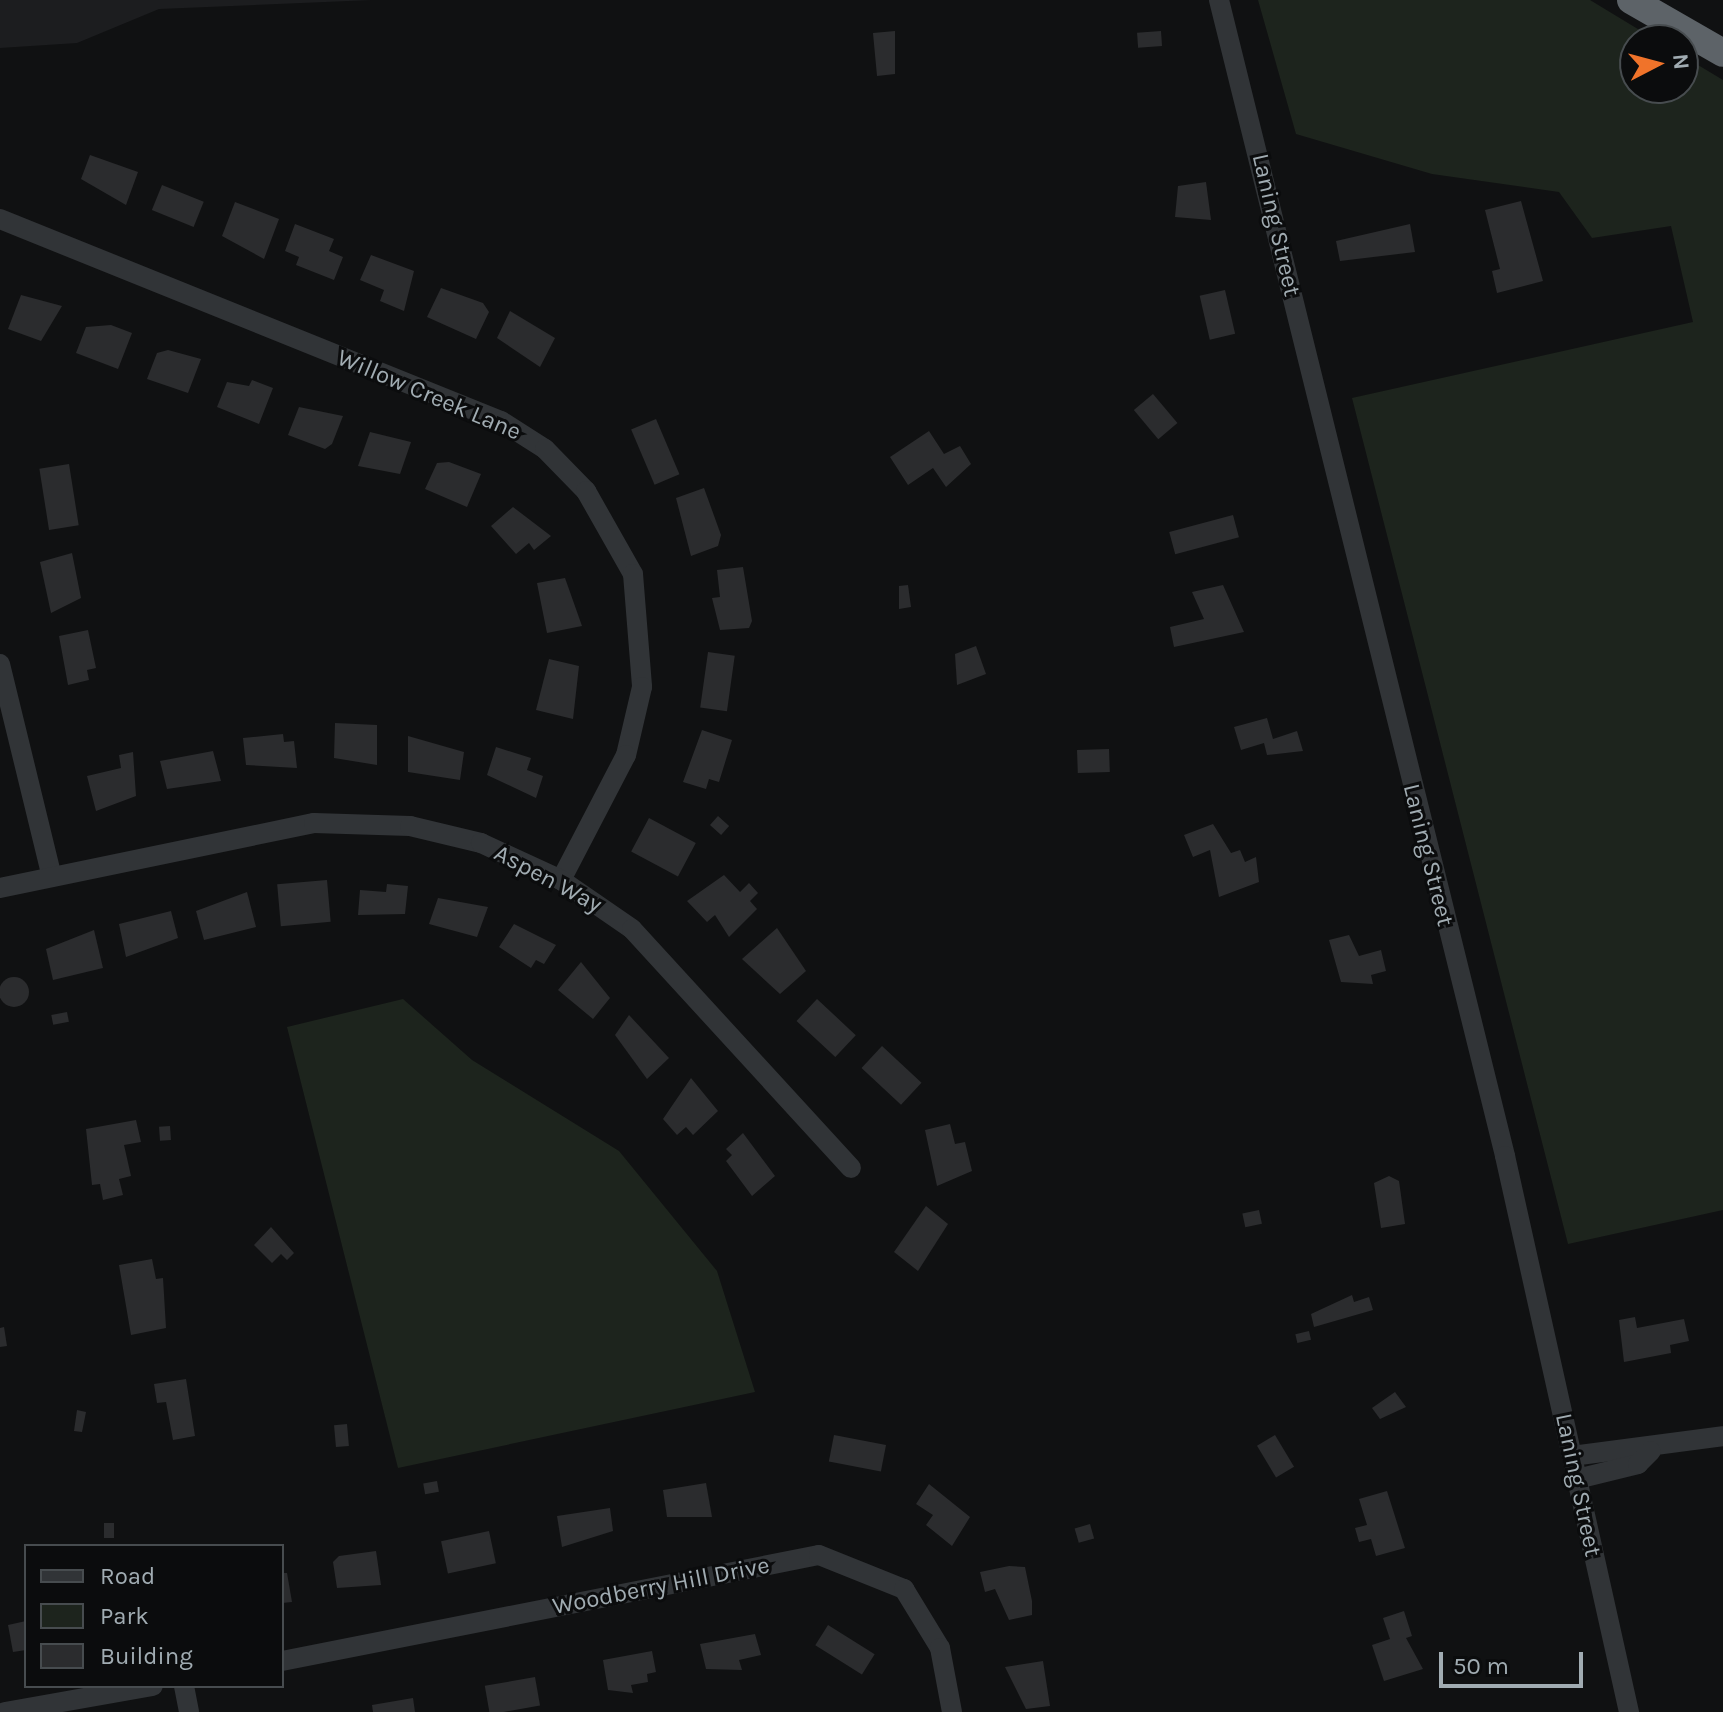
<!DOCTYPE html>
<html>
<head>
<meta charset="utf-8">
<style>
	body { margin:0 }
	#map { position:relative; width:1723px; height:1712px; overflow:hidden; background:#101112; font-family:Karla,sans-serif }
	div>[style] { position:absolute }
	.built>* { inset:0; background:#1c1d1f }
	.green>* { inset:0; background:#1d241d }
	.building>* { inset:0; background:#2b2c2e; transform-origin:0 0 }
	.round { border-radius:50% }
	.minor>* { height:20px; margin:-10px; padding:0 10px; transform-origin:10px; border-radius:10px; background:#313437 }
	.highway>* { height:28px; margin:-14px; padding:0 14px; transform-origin:14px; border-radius:14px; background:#5d6368 }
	span { translate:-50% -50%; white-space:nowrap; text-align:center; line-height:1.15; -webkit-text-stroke:6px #0b0c0d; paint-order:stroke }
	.street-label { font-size:24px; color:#a1acb2 }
	.legend { position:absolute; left:24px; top:1544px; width:260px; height:144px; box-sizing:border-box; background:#0b0c0d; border:2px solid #474c4f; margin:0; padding:10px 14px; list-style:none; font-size:24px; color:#a1acb2 }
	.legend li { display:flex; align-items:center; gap:16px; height:40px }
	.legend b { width:40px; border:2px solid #474c4f }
	.north { position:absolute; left:1619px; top:24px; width:80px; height:80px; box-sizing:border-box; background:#0b0c0d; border:2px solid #474c4f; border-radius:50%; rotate:84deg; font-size:22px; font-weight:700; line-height:32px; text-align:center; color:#a1acb2 }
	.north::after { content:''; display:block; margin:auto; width:28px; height:36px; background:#f0732a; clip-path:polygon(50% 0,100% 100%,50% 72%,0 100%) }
	.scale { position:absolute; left:1439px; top:1652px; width:144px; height:36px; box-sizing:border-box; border:4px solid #a1acb2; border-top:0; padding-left:10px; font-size:24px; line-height:28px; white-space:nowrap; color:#a1acb2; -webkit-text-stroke:6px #0b0c0d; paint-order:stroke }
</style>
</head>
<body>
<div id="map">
	<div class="built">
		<div style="clip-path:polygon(0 0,372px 0,159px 9px,77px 43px,0 48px)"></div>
	</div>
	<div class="green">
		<div style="clip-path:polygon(1258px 0,1590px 0,1656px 40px,1635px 40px,1635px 88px,1683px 88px,1683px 56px,1723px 80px,1723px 1210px,1568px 1244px,1352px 398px,1693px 322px,1671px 226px,1592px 238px,1559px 192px,1432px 174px,1296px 134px)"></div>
		<div style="clip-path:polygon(403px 999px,472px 1060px,619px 1151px,717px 1271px,755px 1392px,398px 1468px,287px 1027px)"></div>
	</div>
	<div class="building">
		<div style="clip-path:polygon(895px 31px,895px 74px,877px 76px,873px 33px)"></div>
		<div style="left:1161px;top:31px;width:15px;height:24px;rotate:86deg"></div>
		<div style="clip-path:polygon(90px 155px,138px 172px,126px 205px,81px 179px)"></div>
		<div style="clip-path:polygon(1206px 182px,1211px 220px,1175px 217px,1178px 186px)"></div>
		<div style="left:162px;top:185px;width:45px;height:27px;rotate:22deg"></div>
		<div style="clip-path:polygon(1521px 201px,1543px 281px,1497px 293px,1492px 271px,1500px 269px,1485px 210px)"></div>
		<div style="clip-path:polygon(235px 202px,279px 219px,264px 259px,222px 236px)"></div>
		<div style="clip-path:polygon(295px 224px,334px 239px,329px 251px,343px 257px,334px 280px,296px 265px,299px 257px,285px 251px)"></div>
		<div style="clip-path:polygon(1410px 224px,1415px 252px,1340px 261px,1336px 241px)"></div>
		<div style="clip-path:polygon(371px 255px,414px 271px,404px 311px,380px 301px,384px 290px,360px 280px)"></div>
		<div style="clip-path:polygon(441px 288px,483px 303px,489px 312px,476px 339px,427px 317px)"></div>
		<div style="left:1225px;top:290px;width:45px;height:26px;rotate:77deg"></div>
		<div style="clip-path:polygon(21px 295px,62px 306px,41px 341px,8px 329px)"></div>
		<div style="clip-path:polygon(510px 311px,555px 338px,540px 367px,497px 338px)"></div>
		<div style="clip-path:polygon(111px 325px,132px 333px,118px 369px,76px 353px,86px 327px)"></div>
		<div style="clip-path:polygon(168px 350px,201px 359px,188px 393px,147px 379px,157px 353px)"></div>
		<div style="clip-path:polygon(252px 380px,273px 388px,259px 424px,217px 407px,227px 382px,249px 386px)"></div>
		<div style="left:1153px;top:394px;width:38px;height:25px;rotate:50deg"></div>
		<div style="clip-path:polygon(299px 407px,343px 416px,332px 444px,325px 449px,288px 435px)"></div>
		<div style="left:656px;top:419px;width:60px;height:27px;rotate:67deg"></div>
		<div style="clip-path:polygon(929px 431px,944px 454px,960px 446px,971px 464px,946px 487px,933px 468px,908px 485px,890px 457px)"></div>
		<div style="clip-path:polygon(370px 432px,411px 442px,400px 474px,358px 466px)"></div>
		<div style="clip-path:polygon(449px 462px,481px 474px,467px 507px,425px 489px,437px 463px)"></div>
		<div style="left:69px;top:464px;width:62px;height:30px;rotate:81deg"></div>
		<div style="clip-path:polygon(704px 488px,721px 535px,718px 546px,691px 556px,676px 498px)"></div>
		<div style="clip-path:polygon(513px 507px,551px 536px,534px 550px,529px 543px,516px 554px,491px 526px)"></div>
		<div style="left:1233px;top:515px;width:23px;height:66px;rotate:75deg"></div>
		<div style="clip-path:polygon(72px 553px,81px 598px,51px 613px,40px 562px)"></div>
		<div style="clip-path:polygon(743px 567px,752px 621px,749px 628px,720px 630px,712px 598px,720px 597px,717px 570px)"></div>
		<div style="clip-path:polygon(565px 578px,582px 626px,547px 633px,537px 583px)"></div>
		<div style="clip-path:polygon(908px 585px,911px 607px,899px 609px,899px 586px)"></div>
		<div style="clip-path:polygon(1223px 585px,1244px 632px,1174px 647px,1170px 627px,1204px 619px,1192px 592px)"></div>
		<div style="clip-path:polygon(88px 630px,96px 668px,87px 670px,89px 680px,68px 685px,59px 636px)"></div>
		<div style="clip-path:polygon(976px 646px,986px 674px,957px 685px,955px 654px)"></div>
		<div style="left:708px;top:652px;width:27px;height:56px;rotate:8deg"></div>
		<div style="clip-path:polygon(549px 659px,579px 666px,573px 719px,536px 710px)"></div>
		<div style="clip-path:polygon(1267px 718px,1273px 739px,1297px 731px,1303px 751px,1267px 755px,1264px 743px,1241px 750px,1234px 727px)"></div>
		<div style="clip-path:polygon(335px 723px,377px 725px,377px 765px,334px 758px)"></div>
		<div style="clip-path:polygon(702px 730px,732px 740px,719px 782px,709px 779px,706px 789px,683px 782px)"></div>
		<div style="clip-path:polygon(283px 734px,284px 742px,294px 741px,297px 768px,246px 765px,243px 738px)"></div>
		<div style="clip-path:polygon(408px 736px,464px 752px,460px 780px,408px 772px)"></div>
		<div style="clip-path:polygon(496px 747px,531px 758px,527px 770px,543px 776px,536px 798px,487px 775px)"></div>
		<div style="left:1109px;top:749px;width:23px;height:32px;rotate:88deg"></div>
		<div style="clip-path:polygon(213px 751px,221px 781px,167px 789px,160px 761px)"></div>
		<div style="clip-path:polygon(133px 752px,136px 796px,96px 811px,87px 776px,121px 768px,119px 755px)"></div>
		<div style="left:718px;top:816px;width:15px;height:12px;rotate:42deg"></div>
		<div style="left:649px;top:818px;width:53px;height:38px;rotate:28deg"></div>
		<div style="clip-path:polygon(1213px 824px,1231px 853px,1240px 850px,1245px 862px,1256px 857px,1259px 882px,1219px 897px,1210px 850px,1193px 857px,1184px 835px)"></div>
		<div style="clip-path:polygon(724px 875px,740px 892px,749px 883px,758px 893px,750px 901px,757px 909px,729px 937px,715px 915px,707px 922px,687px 901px)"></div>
		<div style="left:327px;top:880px;width:42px;height:50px;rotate:85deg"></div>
		<div style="clip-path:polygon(387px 884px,408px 886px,405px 914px,358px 915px,360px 890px,386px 892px)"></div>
		<div style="clip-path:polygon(247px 892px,256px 927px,204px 940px,196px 911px)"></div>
		<div style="clip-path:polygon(438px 898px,488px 907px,477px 937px,429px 924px)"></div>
		<div style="clip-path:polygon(171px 911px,178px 938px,126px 957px,119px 924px)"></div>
		<div style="clip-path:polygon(514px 924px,556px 945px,544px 964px,536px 960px,531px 968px,499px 947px)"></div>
		<div style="clip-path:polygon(777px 928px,806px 971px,780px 994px,742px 959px)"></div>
		<div style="clip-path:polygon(94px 930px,103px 968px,53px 980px,46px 949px)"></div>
		<div style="clip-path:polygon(1349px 935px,1359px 956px,1381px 950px,1386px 971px,1371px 975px,1373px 984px,1341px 982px,1329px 940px)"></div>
		<div style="clip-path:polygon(581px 962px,610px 998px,593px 1019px,558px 990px)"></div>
		<div class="round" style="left:-1px;top:977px;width:30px;height:30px"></div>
		<div style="left:817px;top:999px;width:53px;height:30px;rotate:43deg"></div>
		<div style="left:67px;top:1012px;width:10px;height:16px;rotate:79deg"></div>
		<div style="clip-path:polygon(629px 1015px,669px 1058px,647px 1079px,615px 1035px)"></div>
		<div style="left:882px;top:1046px;width:54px;height:30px;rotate:43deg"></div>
		<div style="clip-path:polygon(691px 1078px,718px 1111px,693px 1135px,686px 1127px,677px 1135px,663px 1119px)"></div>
		<div style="clip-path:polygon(136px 1120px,141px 1142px,124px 1145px,131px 1176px,119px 1179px,123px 1195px,103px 1200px,100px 1184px,92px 1185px,86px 1129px)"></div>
		<div style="clip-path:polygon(950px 1124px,955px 1144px,965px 1142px,972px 1171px,937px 1186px,925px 1130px)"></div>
		<div style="left:170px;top:1126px;width:14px;height:11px;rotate:86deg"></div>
		<div style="clip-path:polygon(743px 1133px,775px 1176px,752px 1196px,726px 1161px,732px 1155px,726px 1149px)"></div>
		<div style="clip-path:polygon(1389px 1176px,1399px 1181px,1405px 1224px,1381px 1228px,1374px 1183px)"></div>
		<div style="clip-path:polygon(926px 1206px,948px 1224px,918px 1271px,894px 1252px)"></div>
		<div style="left:1259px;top:1210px;width:14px;height:17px;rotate:78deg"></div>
		<div style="clip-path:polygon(271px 1227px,294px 1253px,287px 1260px,281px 1254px,272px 1263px,254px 1245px)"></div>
		<div style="clip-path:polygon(152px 1259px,156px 1279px,163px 1278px,166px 1328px,131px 1335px,119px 1265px)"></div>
		<div style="clip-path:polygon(1352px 1295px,1354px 1302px,1369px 1297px,1373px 1310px,1314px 1327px,1311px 1314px)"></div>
		<div style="clip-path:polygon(1635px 1317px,1637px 1328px,1684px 1319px,1689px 1341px,1670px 1345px,1671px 1353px,1624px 1362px,1619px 1320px)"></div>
		<div style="clip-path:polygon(4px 1327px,7px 1346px,0 1347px,0 1328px)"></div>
		<div style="left:1309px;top:1331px;width:9px;height:14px;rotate:77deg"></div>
		<div style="clip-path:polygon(186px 1379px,195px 1436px,173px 1440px,166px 1402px,157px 1403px,154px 1384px)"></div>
		<div style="clip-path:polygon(1395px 1392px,1406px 1407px,1380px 1419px,1372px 1408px)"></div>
		<div style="clip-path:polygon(77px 1410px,86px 1412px,82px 1432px,74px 1431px)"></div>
		<div style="left:347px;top:1424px;width:22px;height:13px;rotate:85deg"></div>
		<div style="left:834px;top:1435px;width:53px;height:27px;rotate:11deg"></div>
		<div style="left:1275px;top:1435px;width:37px;height:21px;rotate:59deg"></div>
		<div style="left:437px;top:1481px;width:11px;height:14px;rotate:80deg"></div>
		<div style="clip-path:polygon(706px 1483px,712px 1517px,667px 1517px,663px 1490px)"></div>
		<div style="clip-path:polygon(929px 1484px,970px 1517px,952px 1546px,926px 1525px,933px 1515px,916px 1504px)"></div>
		<div style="clip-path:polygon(1387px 1491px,1405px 1548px,1376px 1556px,1371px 1539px,1359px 1542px,1355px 1528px,1367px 1525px,1359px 1499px)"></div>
		<div style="clip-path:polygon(610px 1508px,613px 1531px,562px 1547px,557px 1516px)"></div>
		<div style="left:104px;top:1523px;width:10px;height:15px"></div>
		<div style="left:1090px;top:1524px;width:15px;height:16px;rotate:74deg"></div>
		<div style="left:489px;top:1531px;width:33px;height:49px;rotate:78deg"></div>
		<div style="clip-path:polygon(376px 1551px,381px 1585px,337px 1588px,333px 1562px,339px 1556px)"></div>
		<div style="clip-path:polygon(1009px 1566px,1025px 1567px,1032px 1601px,1032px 1615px,1009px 1620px,995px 1589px,985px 1592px,980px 1572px)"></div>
		<div style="clip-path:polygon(282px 1573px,287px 1573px,292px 1602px,282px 1603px)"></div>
		<div style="clip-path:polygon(1404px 1611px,1412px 1636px,1406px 1638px,1423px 1669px,1384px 1681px,1372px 1645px,1390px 1639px,1383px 1618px)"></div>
		<div style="clip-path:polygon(26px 1621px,26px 1650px,13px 1652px,8px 1625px)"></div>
		<div style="left:828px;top:1625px;width:55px;height:24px;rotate:32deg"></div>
		<div style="clip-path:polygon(755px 1634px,761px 1655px,739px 1660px,742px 1670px,706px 1669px,700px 1644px)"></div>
		<div style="clip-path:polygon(652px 1651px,656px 1672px,647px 1674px,648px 1682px,631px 1685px,633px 1693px,608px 1690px,603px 1660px)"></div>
		<div style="clip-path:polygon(1043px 1661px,1050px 1706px,1026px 1709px,1005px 1667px)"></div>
		<div style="left:535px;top:1677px;width:29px;height:51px;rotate:80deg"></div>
		<div style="clip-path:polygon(413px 1698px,415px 1712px,373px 1712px,372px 1705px)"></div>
	</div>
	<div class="minor">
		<div style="left:1219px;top:0;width:1191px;rotate:76.1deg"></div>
		<div style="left:1505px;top:1156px;width:570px;rotate:77.43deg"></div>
		<div style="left:0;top:219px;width:540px;rotate:21.96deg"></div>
		<div style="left:501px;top:421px;width:52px;rotate:32.5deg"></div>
		<div style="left:545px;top:449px;width:59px;rotate:45.7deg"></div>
		<div style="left:586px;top:491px;width:95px;rotate:60.5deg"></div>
		<div style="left:633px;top:574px;width:113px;rotate:85.4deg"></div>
		<div style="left:642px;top:687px;width:70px;rotate:103.2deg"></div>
		<div style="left:626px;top:755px;width:141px;rotate:117.5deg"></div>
		<div style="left:0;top:664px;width:219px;rotate:76.3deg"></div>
		<div style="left:0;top:888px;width:321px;rotate:-11.7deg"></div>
		<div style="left:314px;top:823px;width:96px;rotate:1.8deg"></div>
		<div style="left:410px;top:826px;width:73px;rotate:13.5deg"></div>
		<div style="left:481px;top:843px;width:88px;rotate:24.8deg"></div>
		<div style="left:561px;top:880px;width:86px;rotate:34.6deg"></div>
		<div style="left:632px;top:929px;width:324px;rotate:47.5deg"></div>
		<div style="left:1572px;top:1456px;width:152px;rotate:-7.5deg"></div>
		<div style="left:1577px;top:1479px;width:63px;rotate:-13.8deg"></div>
		<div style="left:1638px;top:1464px;width:18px;rotate:-45deg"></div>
		<div style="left:282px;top:1661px;width:547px;rotate:-11.17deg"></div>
		<div style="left:819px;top:1555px;width:92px;rotate:21.8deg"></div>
		<div style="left:904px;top:1589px;width:69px;rotate:58.6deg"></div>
		<div style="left:940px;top:1648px;width:65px;rotate:79.4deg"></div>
		<div style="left:184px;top:1686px;width:26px;rotate:79deg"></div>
		<div style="left:5px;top:1712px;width:150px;rotate:-10deg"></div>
	</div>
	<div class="highway">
		<div style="left:1631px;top:0;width:106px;rotate:29.9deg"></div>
	</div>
	<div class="street-label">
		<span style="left:1276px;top:225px;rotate:77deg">Laning Street</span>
		<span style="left:429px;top:395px;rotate:23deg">Willow Creek Lane</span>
		<span style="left:1428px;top:855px;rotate:76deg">Laning Street</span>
		<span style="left:548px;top:879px;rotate:28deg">Aspen Way</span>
		<span style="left:1578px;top:1485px;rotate:78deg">Laning Street</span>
		<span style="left:661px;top:1586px;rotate:-11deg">Woodberry Hill Drive</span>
	</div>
	<ul class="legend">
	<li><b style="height:10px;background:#313437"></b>Road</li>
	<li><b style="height:22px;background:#1d241d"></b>Park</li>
	<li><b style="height:22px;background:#2b2c2e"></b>Building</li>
	</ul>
	<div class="north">N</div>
	<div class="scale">50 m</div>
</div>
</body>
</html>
